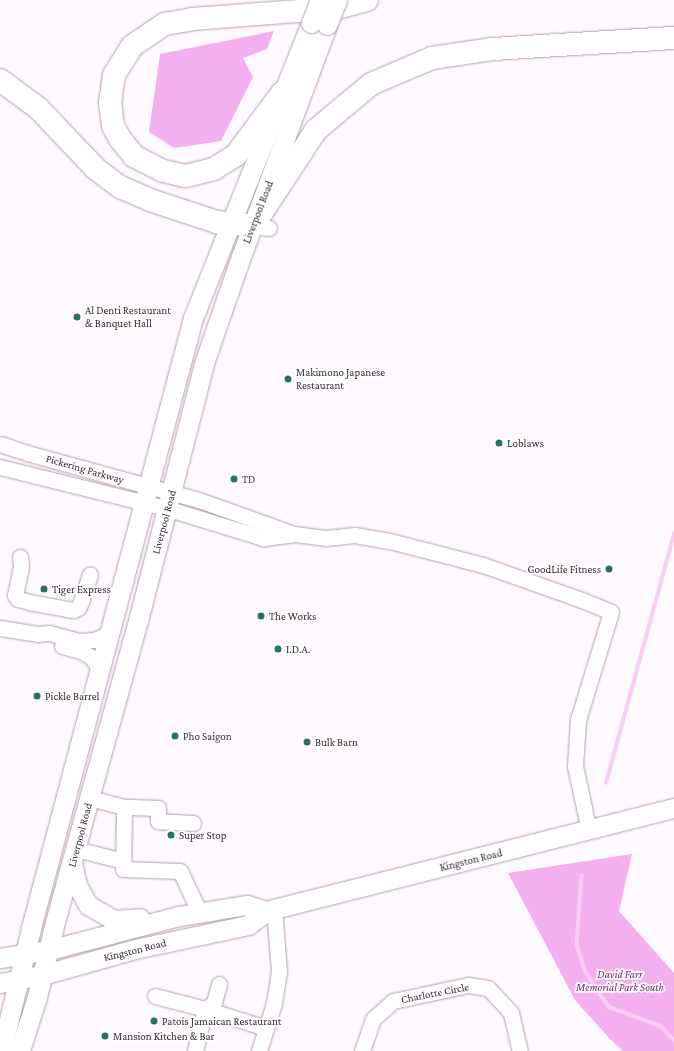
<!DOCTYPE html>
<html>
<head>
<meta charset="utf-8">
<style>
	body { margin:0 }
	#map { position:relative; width:674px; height:1051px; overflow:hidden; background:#fef9fe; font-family:"Crimson Pro",serif }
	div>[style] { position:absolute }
	.green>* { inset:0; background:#f4aff1 }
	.stream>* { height:3.5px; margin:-1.75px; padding:0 1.75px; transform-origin:1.75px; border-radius:1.75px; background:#f8ccf6 }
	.roads { filter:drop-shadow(0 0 1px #b59db4) drop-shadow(0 0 1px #b59db4) }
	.minor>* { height:15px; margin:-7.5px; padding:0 7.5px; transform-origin:7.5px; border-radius:7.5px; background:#fff }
	.major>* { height:19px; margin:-9.5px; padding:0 9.5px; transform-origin:9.5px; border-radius:9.5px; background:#fff }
	.highway>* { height:22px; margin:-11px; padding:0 11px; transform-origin:11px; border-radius:11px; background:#fff }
	.bridges { filter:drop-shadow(0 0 1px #b59db4) drop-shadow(0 0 1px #b59db4) }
	.major-bridge>* { height:19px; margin:-9.5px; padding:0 9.5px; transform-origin:9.5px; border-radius:9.5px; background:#fff }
	.dots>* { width:11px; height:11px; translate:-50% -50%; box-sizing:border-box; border:2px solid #fff; border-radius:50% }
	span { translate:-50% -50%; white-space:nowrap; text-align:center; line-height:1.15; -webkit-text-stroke:3.5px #fff; paint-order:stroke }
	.street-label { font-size:11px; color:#352b34 }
	.poi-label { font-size:11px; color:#352b34 }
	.left { translate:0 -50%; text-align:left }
	.right { translate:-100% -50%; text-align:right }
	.park-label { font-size:11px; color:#6c196d; font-style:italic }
</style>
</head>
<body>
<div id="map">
	<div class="green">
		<div style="clip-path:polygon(274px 31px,267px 49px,243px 58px,253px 77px,221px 141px,174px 148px,149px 132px,160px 54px)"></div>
		<div style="clip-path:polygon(632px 854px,619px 911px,674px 973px,674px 1051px,623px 1051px,610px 1039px,575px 1000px,508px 873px)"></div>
	</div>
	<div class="stream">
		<div style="left:606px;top:783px;width:258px;rotate:-74.7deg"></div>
		<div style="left:582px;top:875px;width:69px;rotate:94.1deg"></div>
		<div style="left:577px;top:944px;width:28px;rotate:73deg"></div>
		<div style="left:585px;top:971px;width:43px;rotate:56.3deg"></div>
		<div style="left:609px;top:1007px;width:55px;rotate:20.1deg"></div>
		<div style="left:661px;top:1026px;width:19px;rotate:47deg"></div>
	</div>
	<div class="roads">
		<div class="minor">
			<div style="left:253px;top:226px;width:16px;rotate:7deg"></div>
			<div style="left:0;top:444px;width:28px;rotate:18deg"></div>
			<div style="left:27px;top:453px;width:178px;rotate:15.3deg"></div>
			<div style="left:199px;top:500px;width:98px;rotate:19.7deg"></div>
			<div style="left:0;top:467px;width:171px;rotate:13.9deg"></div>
			<div style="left:166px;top:508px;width:102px;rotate:17.2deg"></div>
			<div style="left:263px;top:538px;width:31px;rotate:-7deg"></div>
			<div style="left:294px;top:534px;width:32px;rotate:7deg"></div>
			<div style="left:326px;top:538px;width:29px;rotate:-6deg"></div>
			<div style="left:355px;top:535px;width:36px;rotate:10deg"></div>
			<div style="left:390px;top:541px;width:96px;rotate:14.5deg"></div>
			<div style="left:483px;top:565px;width:105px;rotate:19.5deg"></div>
			<div style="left:582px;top:600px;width:31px;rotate:22deg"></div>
			<div style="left:611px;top:612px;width:113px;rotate:107deg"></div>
			<div style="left:578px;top:720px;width:46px;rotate:93.7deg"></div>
			<div style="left:575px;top:766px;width:66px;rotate:77.8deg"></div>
			<div style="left:20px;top:557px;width:10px;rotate:84deg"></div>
			<div style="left:21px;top:567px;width:29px;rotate:102deg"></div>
			<div style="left:15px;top:595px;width:5px;rotate:53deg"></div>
			<div style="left:18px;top:599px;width:11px;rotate:15deg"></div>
			<div style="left:29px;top:602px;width:45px;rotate:10.3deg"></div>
			<div style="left:73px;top:610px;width:5px;rotate:-22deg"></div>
			<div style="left:78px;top:608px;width:7px;rotate:-63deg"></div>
			<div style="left:81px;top:602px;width:29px;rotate:-72deg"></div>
			<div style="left:0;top:628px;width:38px;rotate:9deg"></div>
			<div style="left:38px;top:634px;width:11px;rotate:-5deg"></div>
			<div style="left:49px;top:633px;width:31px;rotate:15deg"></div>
			<div style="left:79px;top:641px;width:15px;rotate:-4deg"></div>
			<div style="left:94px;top:640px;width:16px;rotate:-22deg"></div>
			<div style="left:62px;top:646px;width:20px;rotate:15deg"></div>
			<div style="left:81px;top:651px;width:12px;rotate:31deg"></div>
			<div style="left:91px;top:657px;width:15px;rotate:53deg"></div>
			<div style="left:90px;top:798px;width:35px;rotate:15deg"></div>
			<div style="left:193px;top:823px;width:35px;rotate:-177deg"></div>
			<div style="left:158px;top:821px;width:13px;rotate:-90deg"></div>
			<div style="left:158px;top:808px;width:34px;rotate:-178deg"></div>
			<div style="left:124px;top:807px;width:62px;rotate:90.9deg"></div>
			<div style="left:123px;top:869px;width:57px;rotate:2deg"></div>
			<div style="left:180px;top:871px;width:47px;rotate:64.5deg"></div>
			<div style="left:76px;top:849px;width:49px;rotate:14.3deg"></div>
			<div style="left:219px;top:984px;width:20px;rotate:105deg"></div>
			<div style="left:214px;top:1003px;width:11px;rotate:146deg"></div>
			<div style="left:205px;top:1009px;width:64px;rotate:17.3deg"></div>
			<div style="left:155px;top:996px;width:52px;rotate:14.6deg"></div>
			<div style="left:205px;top:1009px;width:43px;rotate:103.4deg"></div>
			<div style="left:259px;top:1051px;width:50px;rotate:-72.6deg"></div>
			<div style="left:274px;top:1003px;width:32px;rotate:-81deg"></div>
			<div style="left:279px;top:971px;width:62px;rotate:-94.6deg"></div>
			<div style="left:362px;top:1051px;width:34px;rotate:-71deg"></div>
			<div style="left:373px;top:1019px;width:27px;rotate:-42deg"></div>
			<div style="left:393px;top:1001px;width:77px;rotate:-12deg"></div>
			<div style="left:468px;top:985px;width:20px;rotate:9deg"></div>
			<div style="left:488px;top:988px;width:34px;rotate:47deg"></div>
			<div style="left:511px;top:1013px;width:39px;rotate:77deg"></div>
		</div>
		<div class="major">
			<div style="left:72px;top:863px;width:23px;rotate:77deg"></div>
			<div style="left:77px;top:885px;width:23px;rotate:61deg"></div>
			<div style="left:88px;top:905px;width:30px;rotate:30deg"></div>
			<div style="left:114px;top:920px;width:26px;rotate:-4deg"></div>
			<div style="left:0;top:958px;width:50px;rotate:-9.3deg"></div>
			<div style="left:49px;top:950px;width:134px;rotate:-14.7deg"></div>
			<div style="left:179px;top:916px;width:69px;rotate:-9.2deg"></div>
			<div style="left:247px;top:905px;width:21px;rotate:17deg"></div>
			<div style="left:0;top:983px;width:43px;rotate:-10.8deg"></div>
			<div style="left:42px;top:975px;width:97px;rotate:-15.6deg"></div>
			<div style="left:135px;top:949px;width:116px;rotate:-12deg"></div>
			<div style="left:248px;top:925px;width:24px;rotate:-36deg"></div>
			<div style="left:267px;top:911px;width:7px;rotate:-16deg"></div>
			<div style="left:274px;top:909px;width:413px;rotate:-14.2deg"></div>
			<div style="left:9px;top:1051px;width:12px;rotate:-114deg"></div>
			<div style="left:4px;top:1040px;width:115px;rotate:-76.4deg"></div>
			<div style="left:31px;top:928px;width:631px;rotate:-75.13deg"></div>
			<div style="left:193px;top:318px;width:318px;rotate:-68.2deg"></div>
			<div style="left:15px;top:1051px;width:7px;rotate:-34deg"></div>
			<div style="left:21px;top:1047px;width:52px;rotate:-72.3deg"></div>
			<div style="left:37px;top:997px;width:77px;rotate:-76.5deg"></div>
			<div style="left:55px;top:922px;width:316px;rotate:-74.6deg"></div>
			<div style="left:139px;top:617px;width:265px;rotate:-75.6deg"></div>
			<div style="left:205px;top:360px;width:112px;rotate:-70.8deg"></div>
			<div style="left:242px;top:254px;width:244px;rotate:-69.6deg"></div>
		</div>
		<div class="highway">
			<div style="left:0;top:80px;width:47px;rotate:36.4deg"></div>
			<div style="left:38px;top:108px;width:84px;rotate:46.4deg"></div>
			<div style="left:96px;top:169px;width:30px;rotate:37deg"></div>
			<div style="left:120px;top:187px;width:33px;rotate:23deg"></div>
			<div style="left:150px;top:200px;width:71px;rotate:18.2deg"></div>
			<div style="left:217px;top:222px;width:36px;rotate:6deg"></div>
			<div style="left:253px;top:226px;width:115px;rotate:-56.7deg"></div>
			<div style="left:316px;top:130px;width:72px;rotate:-39.9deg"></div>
			<div style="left:371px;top:84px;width:66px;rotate:-23.1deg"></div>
			<div style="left:432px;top:58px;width:62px;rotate:-8.4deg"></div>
			<div style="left:493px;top:49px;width:181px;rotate:-3.5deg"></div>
			<div style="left:282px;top:93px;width:77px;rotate:126.6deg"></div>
			<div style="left:236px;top:155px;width:26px;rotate:148deg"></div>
			<div style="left:214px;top:169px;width:30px;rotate:166deg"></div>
			<div style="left:185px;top:176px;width:23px;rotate:-167deg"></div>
			<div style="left:163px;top:171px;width:33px;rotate:-153deg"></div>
			<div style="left:134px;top:156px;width:21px;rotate:-129deg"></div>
			<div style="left:121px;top:140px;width:16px;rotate:-120deg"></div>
			<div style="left:113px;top:126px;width:23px;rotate:-97deg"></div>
			<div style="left:110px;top:103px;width:28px;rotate:-82deg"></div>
			<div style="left:114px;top:75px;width:34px;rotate:-58deg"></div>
			<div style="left:132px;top:46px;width:40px;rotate:-34deg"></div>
			<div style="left:165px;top:24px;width:27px;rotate:-10deg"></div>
			<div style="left:192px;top:19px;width:145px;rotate:-4.3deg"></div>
			<div style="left:337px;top:8px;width:31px;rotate:-15deg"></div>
		</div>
	</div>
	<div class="bridges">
		<div class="major-bridge">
			<div style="left:311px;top:23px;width:25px;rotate:-69deg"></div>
			<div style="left:327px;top:25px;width:27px;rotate:-68deg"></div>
		</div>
	</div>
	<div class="dots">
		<div style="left:77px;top:317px;background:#2a7064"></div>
		<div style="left:288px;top:379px;background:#2a7064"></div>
		<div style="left:499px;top:443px;background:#2a7064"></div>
		<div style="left:234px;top:479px;background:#2a7064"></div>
		<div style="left:609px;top:569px;background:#2a7064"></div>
		<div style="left:44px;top:589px;background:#2a7064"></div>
		<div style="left:261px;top:616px;background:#2a7064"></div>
		<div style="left:278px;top:649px;background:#2a7064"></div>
		<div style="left:37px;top:696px;background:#2a7064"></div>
		<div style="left:175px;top:736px;background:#2a7064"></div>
		<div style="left:307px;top:742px;background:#2a7064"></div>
		<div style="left:171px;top:835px;background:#2a7064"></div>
		<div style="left:154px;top:1021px;background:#2a7064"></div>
		<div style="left:105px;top:1036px;background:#2a7064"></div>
	</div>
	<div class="street-label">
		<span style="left:258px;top:212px;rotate:-69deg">Liverpool Road</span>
		<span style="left:85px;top:469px;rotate:16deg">Pickering Parkway</span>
		<span style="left:164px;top:522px;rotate:-75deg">Liverpool Road</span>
		<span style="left:80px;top:835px;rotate:-75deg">Liverpool Road</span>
		<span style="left:471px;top:860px;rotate:-14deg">Kingston Road</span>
		<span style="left:135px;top:950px;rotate:-14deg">Kingston Road</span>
		<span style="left:435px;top:993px;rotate:-11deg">Charlotte Circle</span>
	</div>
	<div class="poi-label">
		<span class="left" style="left:85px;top:317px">Al Denti Restaurant<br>&amp; Banquet Hall</span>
		<span class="left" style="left:296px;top:379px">Makimono Japanese<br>Restaurant</span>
		<span class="left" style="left:507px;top:443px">Loblaws</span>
		<span class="left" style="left:242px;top:479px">TD</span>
		<span class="right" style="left:601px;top:569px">GoodLife Fitness</span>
		<span class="left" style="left:52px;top:589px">Tiger Express</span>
		<span class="left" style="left:269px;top:616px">The Works</span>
		<span class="left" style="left:286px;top:649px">I.D.A.</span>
		<span class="left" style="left:45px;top:696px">Pickle Barrel</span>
		<span class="left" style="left:183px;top:736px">Pho Saigon</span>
		<span class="left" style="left:315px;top:742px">Bulk Barn</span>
		<span class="left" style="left:179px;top:835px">Super Stop</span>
		<span class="left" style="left:162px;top:1021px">Patois Jamaican Restaurant</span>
		<span class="left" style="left:113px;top:1036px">Mansion Kitchen &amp; Bar</span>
	</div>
	<div class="park-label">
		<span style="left:620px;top:981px">David Farr<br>Memorial Park South</span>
	</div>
</div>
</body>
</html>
